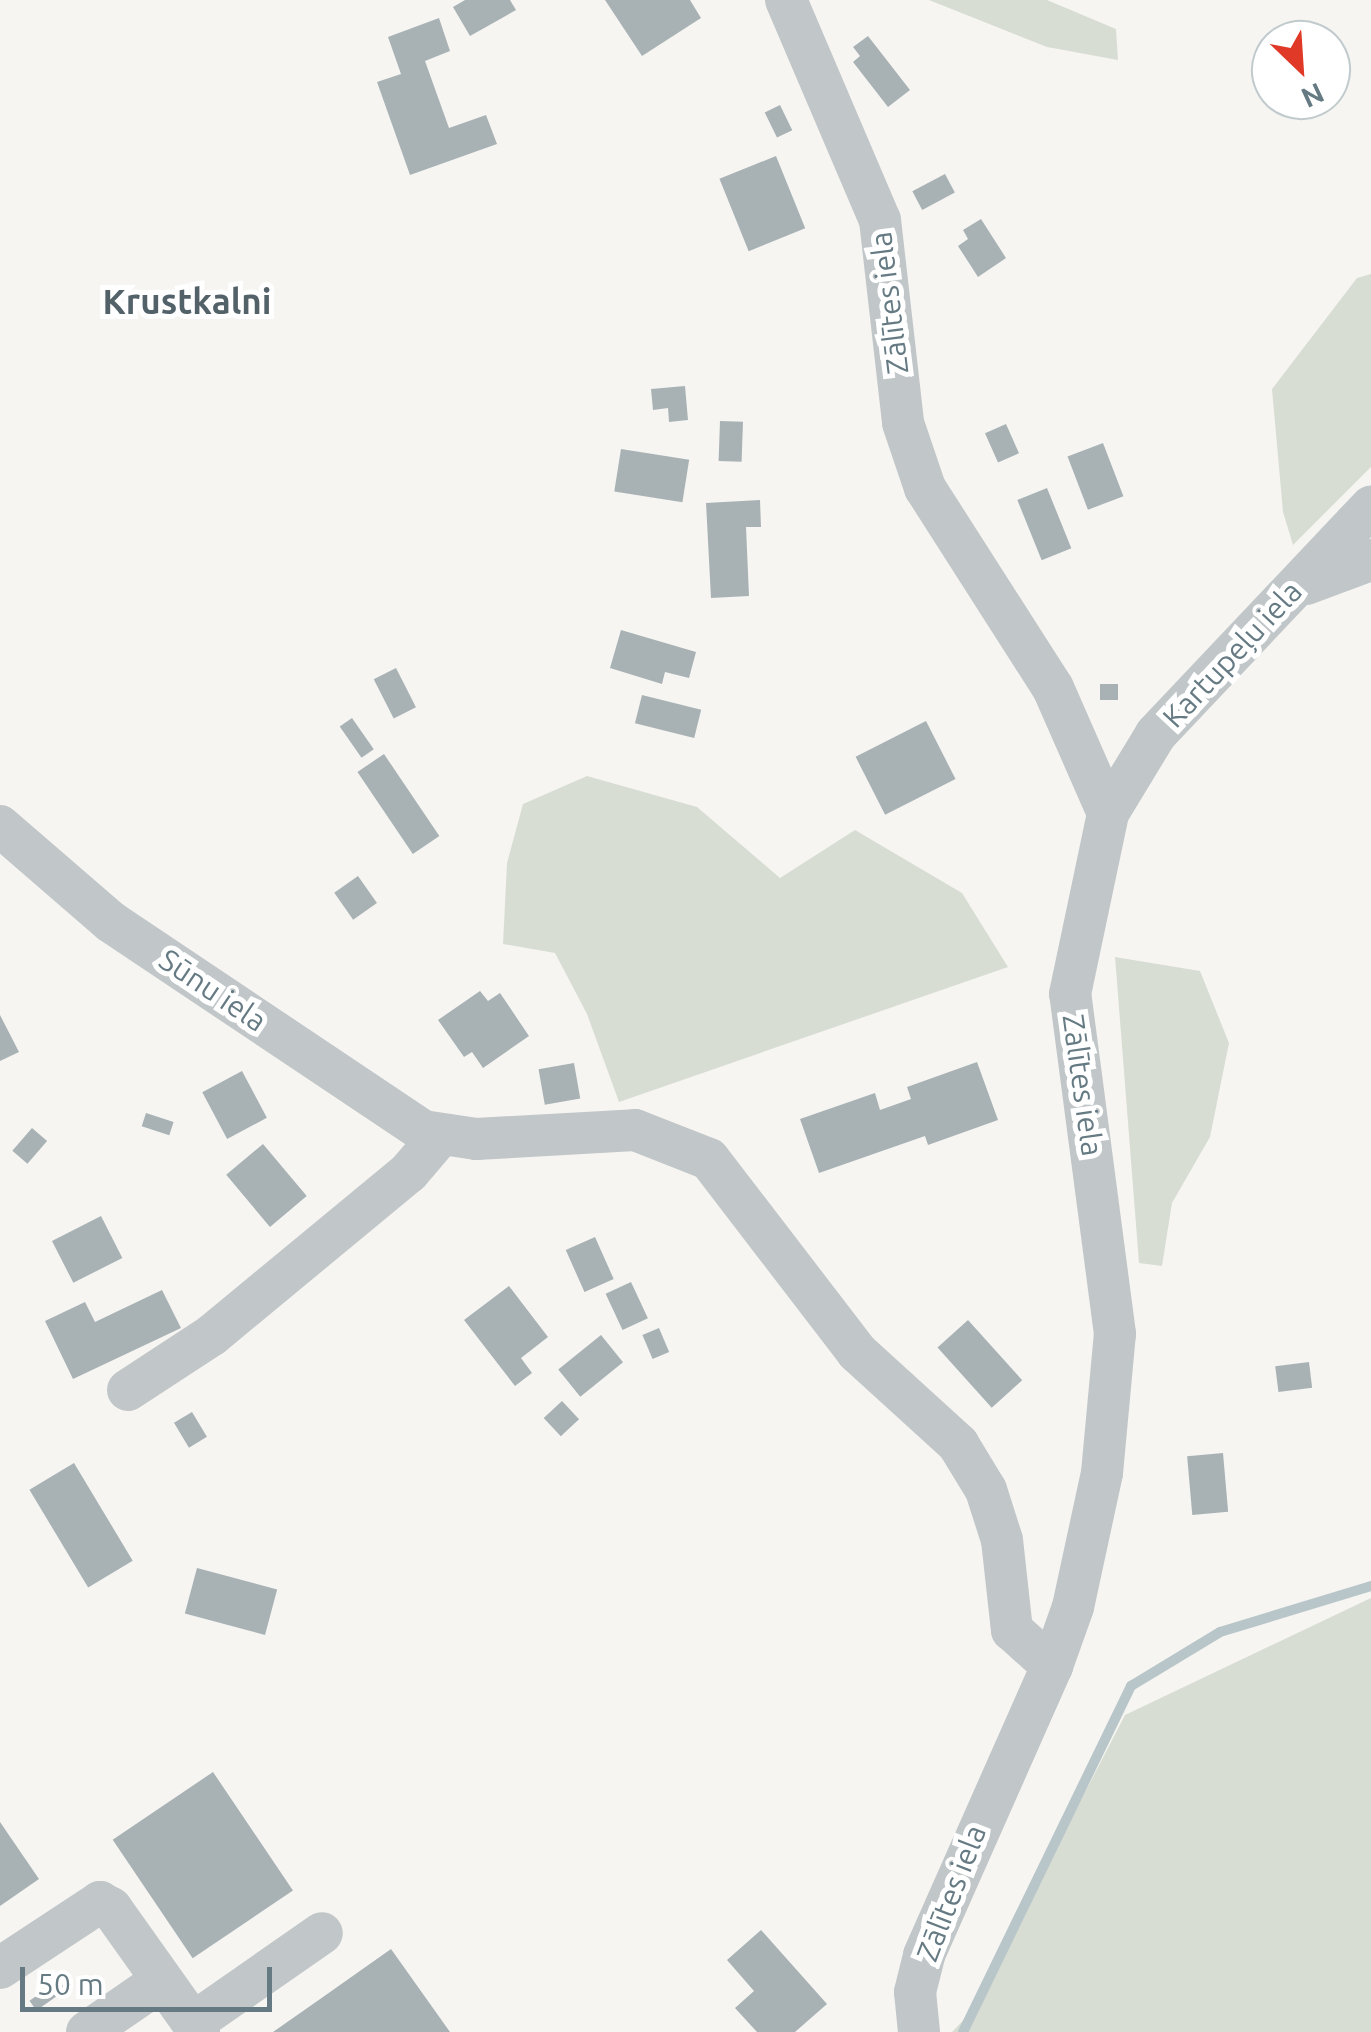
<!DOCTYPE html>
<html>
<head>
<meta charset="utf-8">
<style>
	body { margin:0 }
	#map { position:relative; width:1371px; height:2032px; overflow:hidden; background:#f6f5f2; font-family:Ubuntu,sans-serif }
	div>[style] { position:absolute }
	.green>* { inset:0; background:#d8ddd3 }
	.stream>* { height:10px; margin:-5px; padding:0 5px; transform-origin:5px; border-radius:5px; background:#b9c6c9 }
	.building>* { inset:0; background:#a8b2b5; transform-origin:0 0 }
	.minor>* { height:42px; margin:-21px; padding:0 21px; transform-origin:21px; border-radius:21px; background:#c1c6c8 }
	span { translate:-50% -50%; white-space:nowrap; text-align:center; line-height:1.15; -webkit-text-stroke:10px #fff; paint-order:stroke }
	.street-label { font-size:30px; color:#657a83 }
	.quarter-label { font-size:35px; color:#536268; font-weight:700 }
	.north { position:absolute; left:1251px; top:20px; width:100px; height:100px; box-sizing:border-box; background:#fff; border:2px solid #c1cacd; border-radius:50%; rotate:155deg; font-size:28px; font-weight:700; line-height:40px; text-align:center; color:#657a83 }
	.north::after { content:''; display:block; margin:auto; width:35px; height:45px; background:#e13927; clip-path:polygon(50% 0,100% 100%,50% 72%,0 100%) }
	.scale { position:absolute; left:20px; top:1967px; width:252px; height:45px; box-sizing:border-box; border:5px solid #657a83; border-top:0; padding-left:12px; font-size:30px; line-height:35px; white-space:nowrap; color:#657a83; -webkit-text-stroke:8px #fff; paint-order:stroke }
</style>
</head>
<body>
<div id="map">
	<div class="green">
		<div style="clip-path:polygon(929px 0,1047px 0,1116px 29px,1118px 60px,1047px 47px)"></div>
		<div style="clip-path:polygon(1371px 274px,1371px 467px,1293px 545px,1283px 512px,1272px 389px,1357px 278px)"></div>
		<div style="clip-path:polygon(587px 776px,697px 807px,780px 878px,855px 830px,962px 893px,1008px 967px,619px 1102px,587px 1014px,555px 953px,503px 944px,507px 863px,523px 804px)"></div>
		<div style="clip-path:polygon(1115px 957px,1200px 971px,1229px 1043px,1210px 1137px,1172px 1203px,1162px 1266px,1139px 1263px)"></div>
		<div style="clip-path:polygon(1371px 1598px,1371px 2032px,952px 2032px,972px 2011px,1125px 1715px)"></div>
	</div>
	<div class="stream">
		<div style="left:963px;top:2032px;width:385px;rotate:-64.1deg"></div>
		<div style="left:1131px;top:1686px;width:104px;rotate:-31.2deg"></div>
		<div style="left:1220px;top:1632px;width:158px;rotate:-16.9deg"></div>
	</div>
	<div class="building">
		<div style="clip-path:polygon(465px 0,510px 0,516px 10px,470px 36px,453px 7px)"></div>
		<div style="clip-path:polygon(605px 0,690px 0,701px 18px,642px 56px)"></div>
		<div style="clip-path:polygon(439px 18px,450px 51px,425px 61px,449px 128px,486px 115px,497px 144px,410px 175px,377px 82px,401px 74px,388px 37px)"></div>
		<div style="clip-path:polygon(868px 36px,910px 90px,888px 107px,853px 62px,860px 56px,853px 47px)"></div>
		<div style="left:780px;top:105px;width:28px;height:17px;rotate:64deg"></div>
		<div style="left:776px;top:156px;width:78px;height:61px;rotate:68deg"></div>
		<div style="left:945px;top:174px;width:21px;height:37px;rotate:62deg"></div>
		<div style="clip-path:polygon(981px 219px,1006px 258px,978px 277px,958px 246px,968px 239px,963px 230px)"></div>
		<div style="clip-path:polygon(685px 386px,688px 420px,669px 422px,668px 408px,653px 410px,651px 389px)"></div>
		<div style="left:720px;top:421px;width:23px;height:40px;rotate:2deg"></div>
		<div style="left:1006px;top:424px;width:32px;height:23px;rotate:66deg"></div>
		<div style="left:1103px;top:443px;width:57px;height:38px;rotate:69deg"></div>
		<div style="left:621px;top:449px;width:69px;height:43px;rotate:9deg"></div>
		<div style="left:1047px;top:488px;width:65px;height:32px;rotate:68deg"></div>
		<div style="clip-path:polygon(760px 500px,761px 527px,746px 527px,749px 596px,711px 598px,706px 503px)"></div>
		<div style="clip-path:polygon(621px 630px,696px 652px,689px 678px,665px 672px,662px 684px,610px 668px)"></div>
		<div style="left:396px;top:668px;width:44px;height:25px;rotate:63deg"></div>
		<div style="left:1118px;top:684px;width:16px;height:18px;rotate:90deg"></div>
		<div style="left:642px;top:695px;width:61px;height:29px;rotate:14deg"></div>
		<div style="left:352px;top:718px;width:38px;height:15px;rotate:55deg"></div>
		<div style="left:926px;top:721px;width:65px;height:79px;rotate:63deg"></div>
		<div style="left:384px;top:754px;width:99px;height:32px;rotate:56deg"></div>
		<div style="left:358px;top:876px;width:33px;height:29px;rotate:55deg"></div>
		<div style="clip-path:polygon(480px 991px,488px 1001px,500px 993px,529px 1036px,483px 1068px,472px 1052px,464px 1057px,438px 1020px)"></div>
		<div style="clip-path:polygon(0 1015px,19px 1052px,0 1061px)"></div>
		<div style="clip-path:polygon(977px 1062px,998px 1120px,928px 1145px,925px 1136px,819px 1173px,800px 1119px,875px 1093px,880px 1110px,911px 1099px,907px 1087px)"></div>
		<div style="left:574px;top:1063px;width:36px;height:36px;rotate:80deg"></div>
		<div style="left:242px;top:1071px;width:53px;height:45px;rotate:62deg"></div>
		<div style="left:146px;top:1113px;width:29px;height:14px;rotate:18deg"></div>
		<div style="left:32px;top:1128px;width:20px;height:30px;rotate:41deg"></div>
		<div style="left:263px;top:1144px;width:68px;height:48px;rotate:50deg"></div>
		<div style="left:101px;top:1216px;width:47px;height:55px;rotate:63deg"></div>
		<div style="left:595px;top:1237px;width:46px;height:32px;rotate:66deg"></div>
		<div style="left:631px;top:1282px;width:40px;height:28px;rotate:65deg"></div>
		<div style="clip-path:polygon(509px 1286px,548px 1337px,521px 1358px,532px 1373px,515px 1386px,464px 1320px)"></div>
		<div style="clip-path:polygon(162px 1290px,181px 1328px,73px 1379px,45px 1321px,85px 1302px,95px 1322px)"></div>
		<div style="left:968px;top:1320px;width:81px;height:41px;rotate:48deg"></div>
		<div style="left:659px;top:1328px;width:26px;height:18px;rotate:67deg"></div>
		<div style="left:601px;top:1335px;width:35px;height:55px;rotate:51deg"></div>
		<div style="left:1309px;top:1362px;width:26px;height:34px;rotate:83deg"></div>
		<div style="left:562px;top:1401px;width:25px;height:25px;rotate:47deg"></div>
		<div style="left:192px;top:1412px;width:29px;height:21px;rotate:59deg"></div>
		<div style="left:1223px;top:1453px;width:59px;height:36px;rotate:85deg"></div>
		<div style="left:74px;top:1463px;width:114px;height:52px;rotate:59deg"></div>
		<div style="left:197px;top:1568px;width:83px;height:47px;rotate:15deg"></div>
		<div style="left:213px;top:1772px;width:143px;height:121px;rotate:56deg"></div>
		<div style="clip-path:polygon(0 1822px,39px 1879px,0 1906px)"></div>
		<div style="clip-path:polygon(761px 1930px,827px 2004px,795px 2032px,757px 2032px,735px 2008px,754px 1991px,727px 1960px)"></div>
		<div style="clip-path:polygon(391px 1949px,450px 2032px,273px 2032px,323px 1997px)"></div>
		<div style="left:59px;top:1980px;width:12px;height:36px;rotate:55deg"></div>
	</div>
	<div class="minor">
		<div style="left:786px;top:0;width:239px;rotate:66.9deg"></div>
		<div style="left:880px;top:220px;width:204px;rotate:83.5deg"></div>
		<div style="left:903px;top:423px;width:69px;rotate:71.3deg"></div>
		<div style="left:925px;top:488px;width:237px;rotate:57.4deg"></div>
		<div style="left:1053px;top:688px;width:137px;rotate:66.3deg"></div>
		<div style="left:1306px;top:584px;width:69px;rotate:-20.3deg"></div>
		<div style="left:0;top:826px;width:147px;rotate:40.9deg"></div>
		<div style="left:111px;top:922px;width:376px;rotate:33.8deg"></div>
		<div style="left:423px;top:1131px;width:54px;rotate:8.6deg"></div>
		<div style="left:476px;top:1139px;width:159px;rotate:-3.2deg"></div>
		<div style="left:635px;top:1130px;width:79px;rotate:21.4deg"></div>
		<div style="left:709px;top:1159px;width:243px;rotate:52.5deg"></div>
		<div style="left:857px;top:1352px;width:137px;rotate:42.3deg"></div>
		<div style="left:958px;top:1444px;width:54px;rotate:58.7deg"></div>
		<div style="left:986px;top:1490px;width:52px;rotate:72.3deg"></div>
		<div style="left:1002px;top:1540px;width:91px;rotate:83.7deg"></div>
		<div style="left:1012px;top:1630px;width:54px;rotate:42deg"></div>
		<div style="left:128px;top:1390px;width:100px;rotate:-33.2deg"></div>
		<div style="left:212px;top:1335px;width:256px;rotate:-39.6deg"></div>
		<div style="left:409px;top:1172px;width:45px;rotate:-49.5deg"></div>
		<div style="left:0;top:1968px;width:120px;rotate:-33.4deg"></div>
		<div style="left:100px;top:1902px;width:13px;rotate:29deg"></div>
		<div style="left:111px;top:1908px;width:152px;rotate:54.6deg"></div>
		<div style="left:193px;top:2023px;width:157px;rotate:-34.9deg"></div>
		<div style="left:87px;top:2032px;width:90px;rotate:-34.6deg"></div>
		<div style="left:919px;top:2032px;width:40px;rotate:-95.7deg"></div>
		<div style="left:915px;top:1992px;width:38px;rotate:-76deg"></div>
		<div style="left:924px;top:1955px;width:316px;rotate:-66.1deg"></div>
		<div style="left:1052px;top:1666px;width:63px;rotate:-70.4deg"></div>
		<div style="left:1073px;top:1607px;width:137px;rotate:-77.8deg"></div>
		<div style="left:1102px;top:1473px;width:140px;rotate:-84.7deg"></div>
		<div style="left:1115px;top:1334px;width:343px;rotate:-97.5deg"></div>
		<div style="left:1070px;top:994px;width:185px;rotate:-78.1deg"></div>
		<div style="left:1108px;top:813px;width:92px;rotate:-58.7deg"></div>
		<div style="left:1156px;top:734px;width:313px;rotate:-46.6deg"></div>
	</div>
	<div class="street-label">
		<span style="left:889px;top:303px;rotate:-97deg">Zālītes iela</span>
		<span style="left:1232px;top:654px;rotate:-47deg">Kartupeļu iela</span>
		<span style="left:213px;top:990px;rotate:34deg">Sūnu iela</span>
		<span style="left:1083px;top:1085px;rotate:82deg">Zālītes iela</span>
		<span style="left:951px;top:1893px;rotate:-69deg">Zālītes iela</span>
	</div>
	<div class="quarter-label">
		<span style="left:187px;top:301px">Krustkalni</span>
	</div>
	<div class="north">N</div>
	<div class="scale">50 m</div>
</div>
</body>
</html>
